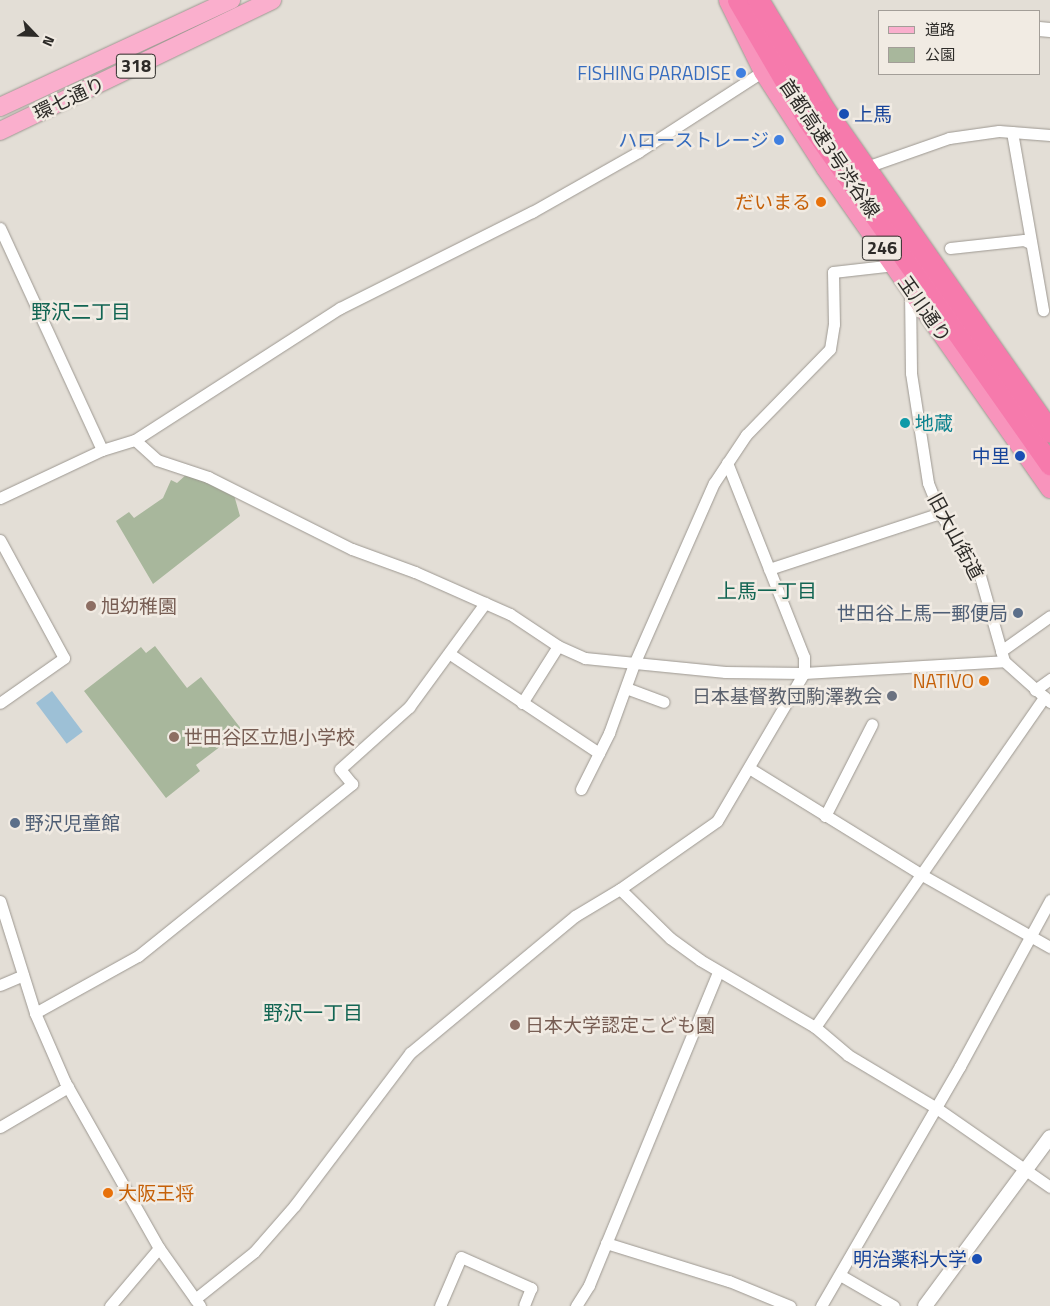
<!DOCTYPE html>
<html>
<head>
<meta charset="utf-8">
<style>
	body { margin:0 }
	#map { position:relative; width:1050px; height:1306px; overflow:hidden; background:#e3ded6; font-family:"Titillium Web","Noto Sans JP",sans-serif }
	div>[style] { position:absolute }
	.green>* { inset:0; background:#a8b79c }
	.water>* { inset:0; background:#9dc0d6; transform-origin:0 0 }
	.roads { filter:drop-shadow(0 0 1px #9d9891) drop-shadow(0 0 1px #9d9891) }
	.minor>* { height:11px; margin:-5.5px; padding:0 5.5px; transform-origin:5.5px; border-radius:5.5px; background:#fff }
	.tertiary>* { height:14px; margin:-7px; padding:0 7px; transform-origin:7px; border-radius:7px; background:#fff }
	.primary>* { height:18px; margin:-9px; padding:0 9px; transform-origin:9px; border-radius:9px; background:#faafcd }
	.trunk>* { height:19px; margin:-9.5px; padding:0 9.5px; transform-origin:9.5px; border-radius:9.5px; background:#f894bc }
	.motorway>* { height:21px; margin:-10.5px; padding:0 10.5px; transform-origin:10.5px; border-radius:10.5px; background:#f67aac }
	.dots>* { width:14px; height:14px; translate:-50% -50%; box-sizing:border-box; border:2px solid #f1ebe3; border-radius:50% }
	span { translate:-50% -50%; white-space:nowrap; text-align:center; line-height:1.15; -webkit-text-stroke:5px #f1ebe3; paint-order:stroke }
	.shield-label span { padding:1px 4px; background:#f1ebe3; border:1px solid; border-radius:4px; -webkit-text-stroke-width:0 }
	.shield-label { font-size:18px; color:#2d2b28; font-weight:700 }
	.shop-label { font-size:19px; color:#366cbe }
	.right { translate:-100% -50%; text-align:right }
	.street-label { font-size:19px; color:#2d2b28 }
	.transit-label { font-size:19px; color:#164399 }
	.left { translate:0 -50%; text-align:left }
	.food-label { font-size:19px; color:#c56008 }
	.culture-label { font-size:19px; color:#0d838f }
	.education-label { font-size:19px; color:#785e54 }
	.service-label { font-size:19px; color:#4e5e75 }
	.worship-label { font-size:19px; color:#5b616d }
	.neighbourhood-label { font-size:20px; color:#126553 }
	.legend { position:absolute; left:878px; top:10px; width:162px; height:65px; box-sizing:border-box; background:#f1ebe3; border:1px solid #a39e98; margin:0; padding:6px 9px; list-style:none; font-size:15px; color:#2d2b28 }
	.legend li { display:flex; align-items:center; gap:10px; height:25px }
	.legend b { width:25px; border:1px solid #a39e98 }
	.north { position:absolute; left:10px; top:10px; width:50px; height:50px; -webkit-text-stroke:4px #f1ebe3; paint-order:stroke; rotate:114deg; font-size:14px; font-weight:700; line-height:20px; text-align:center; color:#2d2b28 }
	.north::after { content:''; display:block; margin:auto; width:18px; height:22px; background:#2d2b28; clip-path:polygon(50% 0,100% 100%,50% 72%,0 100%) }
</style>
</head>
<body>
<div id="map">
	<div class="green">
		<div style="clip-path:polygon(187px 474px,234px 495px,240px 516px,153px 584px,116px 521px,129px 512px,134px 518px,163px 498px,171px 480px,177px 483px)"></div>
		<div style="clip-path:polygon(155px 646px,187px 688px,201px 677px,242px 730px,196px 765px,200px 771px,166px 798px,84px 691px,141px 647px,146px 653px)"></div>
	</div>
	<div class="water">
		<div style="left:52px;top:691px;width:51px;height:20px;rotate:53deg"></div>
	</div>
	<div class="roads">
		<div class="minor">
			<div style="left:1012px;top:132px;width:181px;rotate:80.1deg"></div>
			<div style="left:872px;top:165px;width:82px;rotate:-19.3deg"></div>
			<div style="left:949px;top:138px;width:50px;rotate:-8deg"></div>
			<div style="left:999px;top:131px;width:51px;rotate:4.5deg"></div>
			<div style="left:0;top:228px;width:244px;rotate:65.3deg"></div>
			<div style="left:950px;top:248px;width:74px;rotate:-6.2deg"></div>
			<div style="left:1024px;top:240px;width:7px;rotate:27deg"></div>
			<div style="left:910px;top:290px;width:83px;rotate:89.3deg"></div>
			<div style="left:911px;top:373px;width:111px;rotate:81.2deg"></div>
			<div style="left:928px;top:483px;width:32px;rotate:68deg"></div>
			<div style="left:940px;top:513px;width:75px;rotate:57.6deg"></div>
			<div style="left:980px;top:576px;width:88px;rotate:74.2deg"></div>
			<div style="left:1004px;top:661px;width:62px;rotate:41.7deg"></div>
			<div style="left:135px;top:440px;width:30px;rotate:42deg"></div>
			<div style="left:157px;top:460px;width:54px;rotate:18.4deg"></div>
			<div style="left:208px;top:477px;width:161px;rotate:26.6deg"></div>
			<div style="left:352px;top:549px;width:67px;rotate:20.1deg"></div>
			<div style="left:415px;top:572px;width:104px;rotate:23.9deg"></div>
			<div style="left:510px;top:614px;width:58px;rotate:33.7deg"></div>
			<div style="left:558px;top:646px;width:30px;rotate:24deg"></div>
			<div style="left:585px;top:658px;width:141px;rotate:5.7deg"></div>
			<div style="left:725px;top:672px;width:79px;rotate:0.7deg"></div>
			<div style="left:804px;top:673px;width:200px;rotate:-3.4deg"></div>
			<div style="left:0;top:498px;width:113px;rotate:-25.2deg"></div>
			<div style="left:102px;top:450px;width:34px;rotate:-17deg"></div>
			<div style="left:135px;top:440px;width:244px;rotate:-32.8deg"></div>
			<div style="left:340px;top:308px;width:215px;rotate:-26.6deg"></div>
			<div style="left:532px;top:212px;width:122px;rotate:-29.5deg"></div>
			<div style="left:638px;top:152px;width:149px;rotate:-32.9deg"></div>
			<div style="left:0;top:540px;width:134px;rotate:61.5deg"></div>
			<div style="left:64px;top:658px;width:78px;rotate:144.9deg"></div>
			<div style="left:769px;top:569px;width:180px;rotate:-18.1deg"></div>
			<div style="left:1001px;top:651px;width:60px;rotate:-35.5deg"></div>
			<div style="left:450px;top:654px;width:179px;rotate:33.6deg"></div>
			<div style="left:626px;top:688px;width:40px;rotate:20.2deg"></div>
			<div style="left:1035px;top:690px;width:19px;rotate:-36deg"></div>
			<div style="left:522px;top:703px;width:67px;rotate:-57.7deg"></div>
			<div style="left:749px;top:768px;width:203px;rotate:31.7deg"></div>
			<div style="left:922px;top:875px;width:147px;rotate:29.4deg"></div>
			<div style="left:581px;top:789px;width:63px;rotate:-63.4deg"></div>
			<div style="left:609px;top:733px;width:73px;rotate:-70.1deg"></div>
			<div style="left:634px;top:664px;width:198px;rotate:-66.2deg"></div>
			<div style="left:714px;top:483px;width:58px;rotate:-56.3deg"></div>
			<div style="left:746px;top:435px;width:120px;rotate:-45.7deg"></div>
			<div style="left:830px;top:349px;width:25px;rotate:-81deg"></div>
			<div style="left:834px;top:324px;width:52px;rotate:-91.1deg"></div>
			<div style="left:833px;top:272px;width:62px;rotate:-6.4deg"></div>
			<div style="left:825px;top:816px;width:103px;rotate:-62.9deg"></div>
			<div style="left:620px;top:889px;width:70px;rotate:44.4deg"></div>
			<div style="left:670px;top:938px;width:37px;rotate:36deg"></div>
			<div style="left:700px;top:960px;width:133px;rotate:30.2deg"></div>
			<div style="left:815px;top:1027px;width:43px;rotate:40.3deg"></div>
			<div style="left:848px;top:1055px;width:101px;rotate:30.9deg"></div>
			<div style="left:935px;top:1107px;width:140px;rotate:34.8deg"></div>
			<div style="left:0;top:901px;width:117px;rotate:72.6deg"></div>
			<div style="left:35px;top:1013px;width:75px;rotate:66.5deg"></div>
			<div style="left:65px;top:1082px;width:191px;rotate:60.5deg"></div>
			<div style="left:159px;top:1248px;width:71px;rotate:54.7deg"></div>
			<div style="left:0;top:985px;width:25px;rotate:-23deg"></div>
			<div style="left:35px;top:1013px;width:118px;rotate:-29deg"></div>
			<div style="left:138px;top:956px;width:275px;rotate:-38.8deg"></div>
			<div style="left:352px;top:784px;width:19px;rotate:-129deg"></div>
			<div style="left:340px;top:769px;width:93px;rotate:-41.9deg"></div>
			<div style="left:409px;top:707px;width:129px;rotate:-53.8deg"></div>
			<div style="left:815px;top:1027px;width:402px;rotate:-55.2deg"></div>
			<div style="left:0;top:1127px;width:79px;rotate:-30.5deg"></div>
			<div style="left:606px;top:1243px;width:129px;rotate:17.2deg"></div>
			<div style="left:729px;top:1281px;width:66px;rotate:22.3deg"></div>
			<div style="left:840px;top:1275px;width:62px;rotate:29.9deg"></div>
			<div style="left:195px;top:1299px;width:75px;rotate:-38.5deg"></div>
			<div style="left:254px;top:1252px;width:62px;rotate:-48.9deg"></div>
			<div style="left:295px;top:1205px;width:191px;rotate:-52.9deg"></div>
			<div style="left:410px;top:1053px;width:214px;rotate:-39.7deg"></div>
			<div style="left:575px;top:916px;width:52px;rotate:-31deg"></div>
			<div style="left:620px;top:889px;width:118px;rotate:-35deg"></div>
			<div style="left:717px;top:821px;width:172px;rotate:-59.6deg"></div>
			<div style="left:804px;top:673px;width:16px;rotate:-90deg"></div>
			<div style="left:804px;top:657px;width:209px;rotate:-111.6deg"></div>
			<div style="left:110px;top:1306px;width:76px;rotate:-49.8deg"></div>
			<div style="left:440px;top:1306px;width:53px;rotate:-66.8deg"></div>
			<div style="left:461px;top:1257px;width:77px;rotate:23.9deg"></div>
			<div style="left:531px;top:1288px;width:18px;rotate:112deg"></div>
			<div style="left:576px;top:1306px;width:25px;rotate:-58deg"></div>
			<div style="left:589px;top:1285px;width:339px;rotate:-67.6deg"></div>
			<div style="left:821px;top:1306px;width:277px;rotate:-59.9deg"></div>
			<div style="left:960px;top:1066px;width:189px;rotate:-61.5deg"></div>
		</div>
		<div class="tertiary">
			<div style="left:1039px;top:29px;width:11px;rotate:5deg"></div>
			<div style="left:925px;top:1306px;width:210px;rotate:-53.5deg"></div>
		</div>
		<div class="primary">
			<div style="left:0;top:107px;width:255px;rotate:-24.9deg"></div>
			<div style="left:0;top:131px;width:302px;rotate:-25.7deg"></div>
		</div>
		<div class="trunk">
			<div style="left:728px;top:0;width:79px;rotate:63.8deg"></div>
			<div style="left:763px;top:71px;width:114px;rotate:57.1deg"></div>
			<div style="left:825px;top:167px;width:392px;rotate:55deg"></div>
		</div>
		<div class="motorway">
			<div style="left:738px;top:0;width:139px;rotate:59.7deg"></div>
			<div style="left:808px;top:120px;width:421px;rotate:54.9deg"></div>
			<div style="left:758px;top:0;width:127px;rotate:58.8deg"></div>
			<div style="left:824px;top:109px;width:394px;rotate:55deg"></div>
		</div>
	</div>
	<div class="dots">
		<div style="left:741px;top:73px;background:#3f7fe0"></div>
		<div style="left:844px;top:114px;background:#1a4fb4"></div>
		<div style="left:779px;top:140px;background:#3f7fe0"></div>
		<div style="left:821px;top:202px;background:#e8710a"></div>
		<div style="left:905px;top:423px;background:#0f9aa8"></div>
		<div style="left:1020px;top:456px;background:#1a4fb4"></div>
		<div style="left:91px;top:606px;background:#8d6e63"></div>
		<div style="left:1018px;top:613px;background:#5c6f8a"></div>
		<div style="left:984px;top:681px;background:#e8710a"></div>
		<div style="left:892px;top:696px;background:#6b7280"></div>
		<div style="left:174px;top:737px;background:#8d6e63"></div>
		<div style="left:15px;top:823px;background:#5c6f8a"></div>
		<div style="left:515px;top:1025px;background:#8d6e63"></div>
		<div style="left:108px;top:1193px;background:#e8710a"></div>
		<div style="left:977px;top:1259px;background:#1a4fb4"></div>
	</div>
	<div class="shield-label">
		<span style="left:136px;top:66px">318</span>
		<span style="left:882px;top:248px">246</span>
	</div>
	<div class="shop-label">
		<span class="right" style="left:731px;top:73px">FISHING PARADISE</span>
		<span class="right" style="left:769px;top:140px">ハローストレージ</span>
	</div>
	<div class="street-label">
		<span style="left:69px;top:98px;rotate:-25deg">環七通り</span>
		<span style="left:830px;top:148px;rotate:56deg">首都高速3号渋谷線</span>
		<span style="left:925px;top:309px;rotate:55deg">玉川通り</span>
		<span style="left:956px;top:536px;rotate:62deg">旧大山街道</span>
	</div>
	<div class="transit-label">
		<span class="left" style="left:854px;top:114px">上馬</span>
		<span class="right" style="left:1010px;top:456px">中里</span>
		<span class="right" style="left:967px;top:1259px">明治薬科大学</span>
	</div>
	<div class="food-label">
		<span class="right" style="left:811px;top:202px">だいまる</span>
		<span class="right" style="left:974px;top:681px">NATIVO</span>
		<span class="left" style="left:118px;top:1193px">大阪王将</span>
	</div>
	<div class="culture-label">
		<span class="left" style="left:915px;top:423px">地蔵</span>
	</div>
	<div class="education-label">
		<span class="left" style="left:101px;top:606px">旭幼稚園</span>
		<span class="left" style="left:184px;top:737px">世田谷区立旭小学校</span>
		<span class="left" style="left:525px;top:1025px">日本大学認定こども園</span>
	</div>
	<div class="service-label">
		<span class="right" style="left:1008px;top:613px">世田谷上馬一郵便局</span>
		<span class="left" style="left:25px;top:823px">野沢児童館</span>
	</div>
	<div class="worship-label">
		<span class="right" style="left:882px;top:696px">日本基督教団駒澤教会</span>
	</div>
	<div class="neighbourhood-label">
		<span style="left:81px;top:311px">野沢二丁目</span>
		<span style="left:767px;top:590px">上馬一丁目</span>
		<span style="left:313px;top:1012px">野沢一丁目</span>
	</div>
	<ul class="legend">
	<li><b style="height:6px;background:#faafcd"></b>道路</li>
	<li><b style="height:14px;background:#a8b79c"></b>公園</li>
	</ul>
	<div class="north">N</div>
</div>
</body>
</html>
